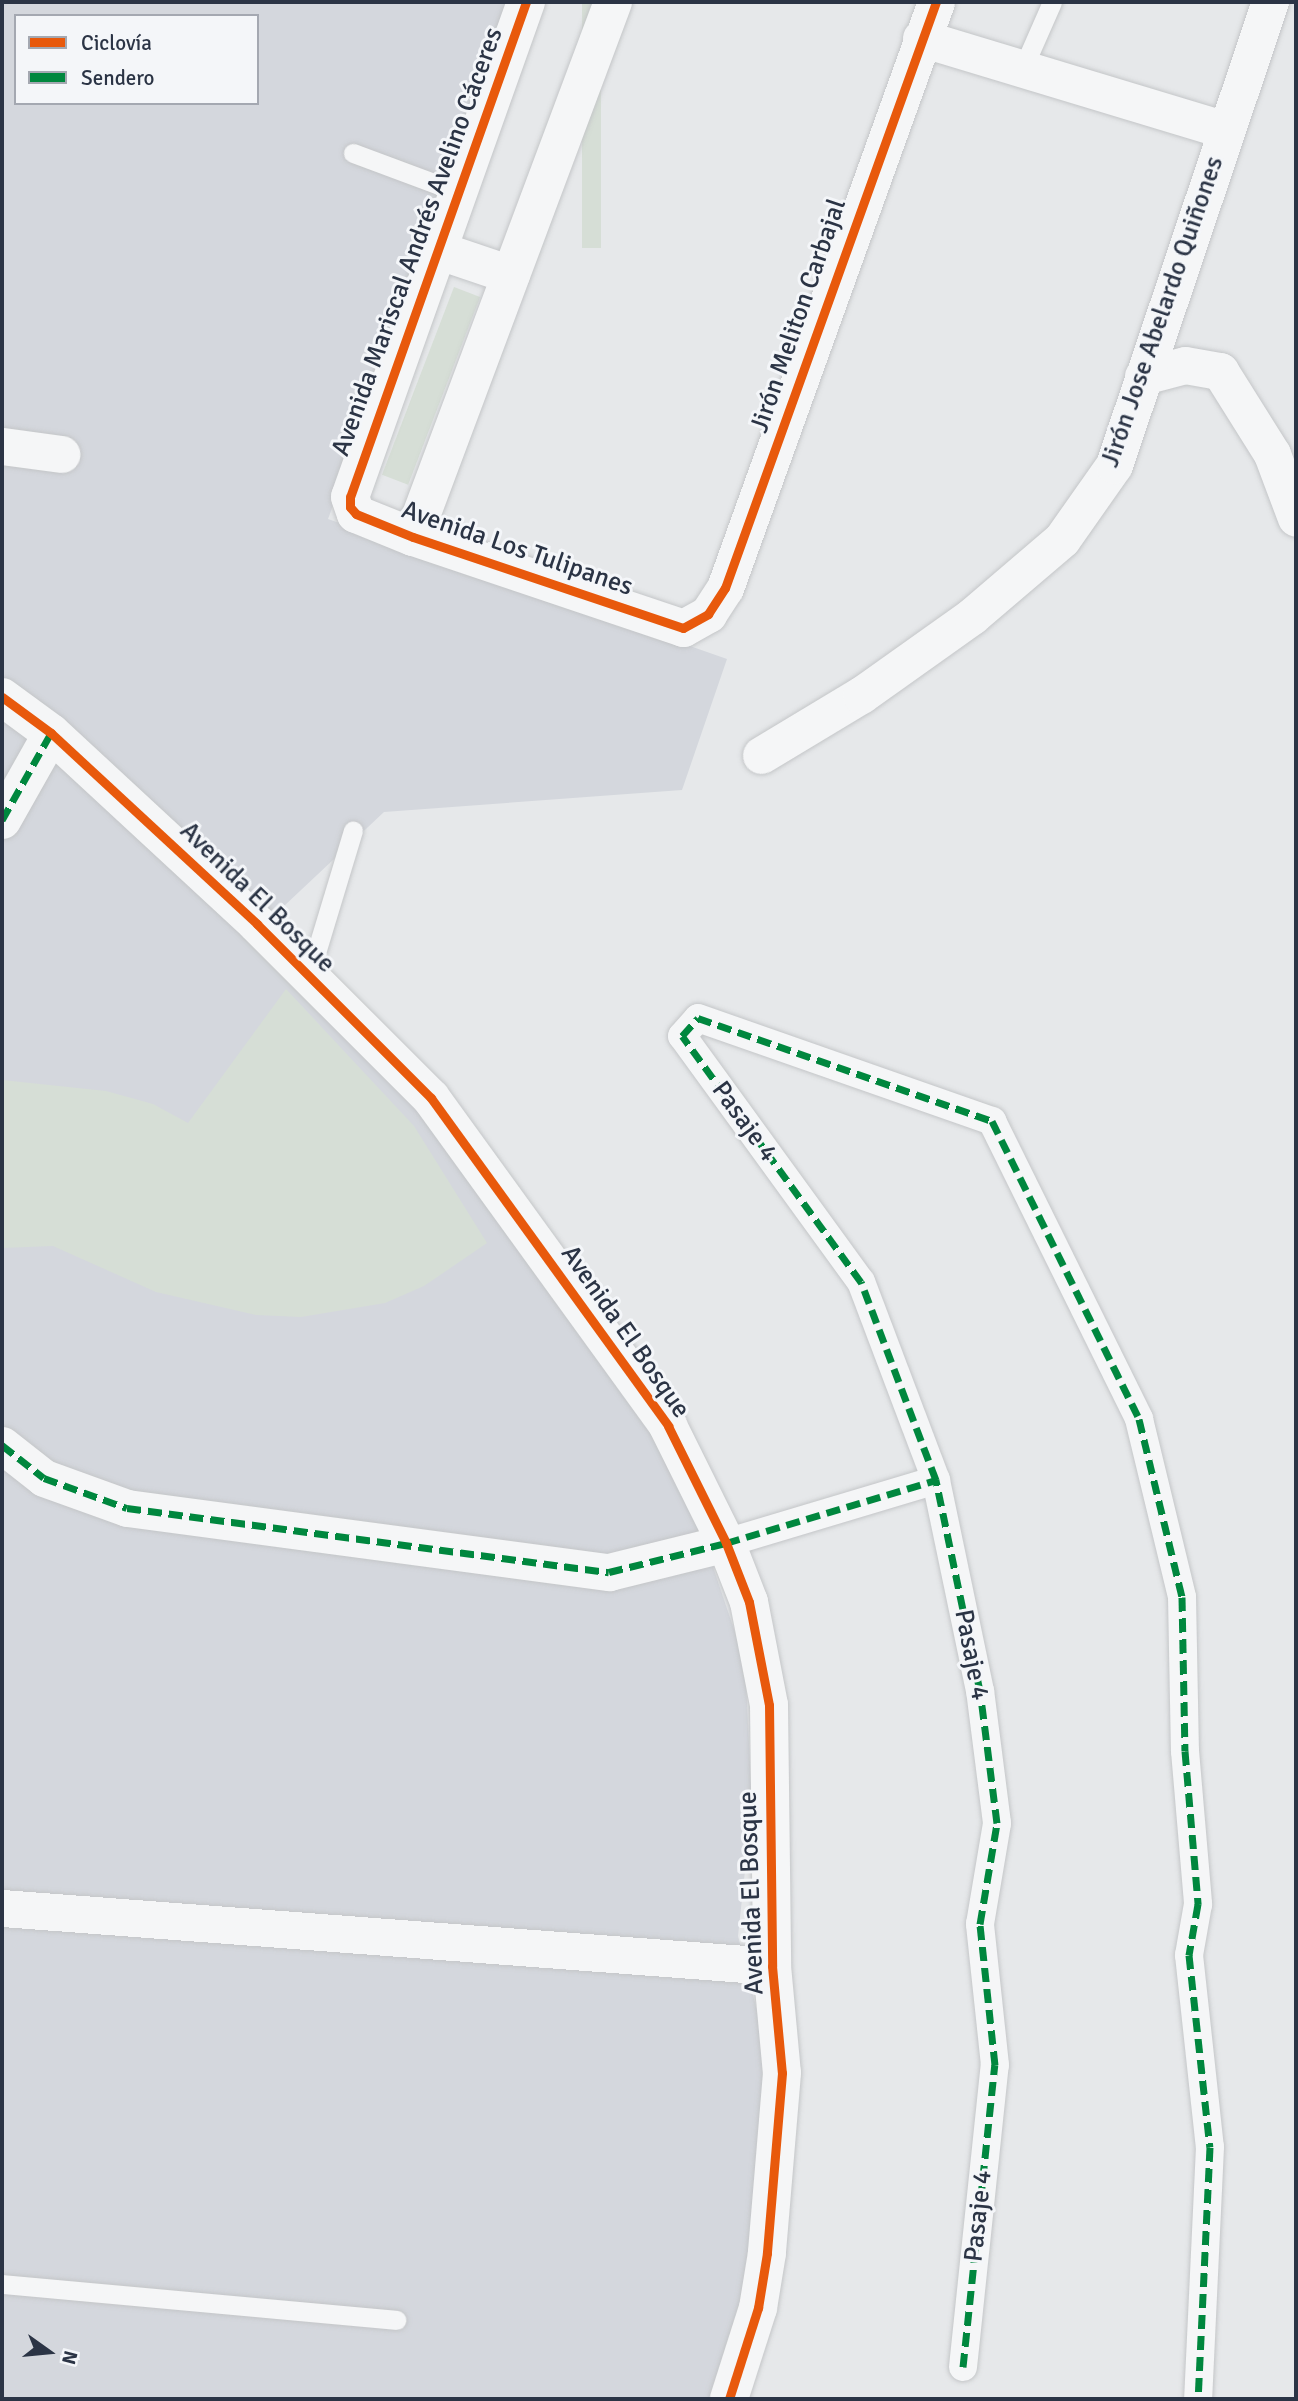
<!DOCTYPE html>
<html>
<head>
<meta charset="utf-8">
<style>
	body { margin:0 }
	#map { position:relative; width:1298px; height:2401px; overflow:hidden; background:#e6e8ea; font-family:Signika,sans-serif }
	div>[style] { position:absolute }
	.built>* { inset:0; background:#d4d7dd }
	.green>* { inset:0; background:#d6ded6; transform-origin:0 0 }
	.roads { filter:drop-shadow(0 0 2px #c4c6c8) drop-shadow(0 0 2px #c4c6c8) }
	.service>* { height:19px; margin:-9.5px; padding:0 9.5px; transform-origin:9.5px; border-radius:9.5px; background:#f5f6f7 }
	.pedestrian>* { height:28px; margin:-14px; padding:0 14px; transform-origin:14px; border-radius:14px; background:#f5f6f7 }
	.minor>* { height:37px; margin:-18.5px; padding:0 18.5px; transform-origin:18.5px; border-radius:18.5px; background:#f5f6f7 }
	.tertiary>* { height:38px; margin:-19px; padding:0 19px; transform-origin:19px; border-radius:19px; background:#f5f6f7 }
	.quiet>* { height:7px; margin-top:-3.5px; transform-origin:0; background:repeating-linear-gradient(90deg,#00873e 0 14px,transparent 0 21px) }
	.cycleway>* { height:9px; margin:-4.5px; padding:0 4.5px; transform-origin:4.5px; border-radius:4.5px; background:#e8590c }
	span { translate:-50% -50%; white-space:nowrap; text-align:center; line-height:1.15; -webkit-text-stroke:6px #f4f6f9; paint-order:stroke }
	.street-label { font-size:26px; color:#2b3445 }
	.frame { position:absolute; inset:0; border:4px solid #2b3445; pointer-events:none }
	.legend { position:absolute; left:14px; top:14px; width:245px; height:91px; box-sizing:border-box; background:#f4f6f9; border:2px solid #a4a8b1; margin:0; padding:9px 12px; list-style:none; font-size:21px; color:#2b3445 }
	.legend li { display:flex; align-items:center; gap:14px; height:35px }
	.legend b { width:35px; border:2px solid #a4a8b1 }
	.north { position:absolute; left:14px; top:2317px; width:70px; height:70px; -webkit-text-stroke:5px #f4f6f9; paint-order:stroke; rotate:105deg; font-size:19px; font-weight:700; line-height:28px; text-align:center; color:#2b3445 }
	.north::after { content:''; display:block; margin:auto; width:24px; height:32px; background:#2b3445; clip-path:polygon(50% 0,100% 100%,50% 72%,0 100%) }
</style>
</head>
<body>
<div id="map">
	<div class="built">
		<div style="clip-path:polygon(evenodd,2px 2px,517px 2px,328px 519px,727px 659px,682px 790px,384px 812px,250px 938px,423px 1111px,678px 1463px,745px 1662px,752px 1806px,738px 1936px,772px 2070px,752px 2270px,715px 2399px,2px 2399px,2px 2px,16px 16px,257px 16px,257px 103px,16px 103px,16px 16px)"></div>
	</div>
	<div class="green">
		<div style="left:582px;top:2px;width:19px;height:246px"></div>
		<div style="left:454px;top:287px;width:28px;height:201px;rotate:21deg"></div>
		<div style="clip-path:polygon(286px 989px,414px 1126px,487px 1243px,424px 1286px,385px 1303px,301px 1317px,256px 1315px,156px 1292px,53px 1246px,2px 1248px,2px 1080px,106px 1091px,153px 1104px,188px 1123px)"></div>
	</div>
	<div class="roads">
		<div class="service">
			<div style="left:1023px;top:68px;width:72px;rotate:-66.3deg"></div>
			<div style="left:353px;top:153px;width:112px;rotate:20.4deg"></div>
			<div style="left:309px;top:976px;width:152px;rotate:-73.2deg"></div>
			<div style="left:2px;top:2284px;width:396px;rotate:5.2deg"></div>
		</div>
		<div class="pedestrian">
			<div style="left:726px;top:1543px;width:219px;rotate:-16.7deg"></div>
			<div style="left:963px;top:2367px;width:304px;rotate:-84deg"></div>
			<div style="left:995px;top:2065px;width:142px;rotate:-96.1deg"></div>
			<div style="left:980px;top:1924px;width:102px;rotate:-80.4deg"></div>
			<div style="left:997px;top:1823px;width:133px;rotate:-97.3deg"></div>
			<div style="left:980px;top:1691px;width:216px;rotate:-101.8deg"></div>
			<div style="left:936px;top:1480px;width:212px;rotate:-110.7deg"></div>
			<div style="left:861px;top:1282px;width:304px;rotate:-126deg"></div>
			<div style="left:682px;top:1036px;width:24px;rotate:-48deg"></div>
			<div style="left:698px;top:1018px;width:312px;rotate:19.3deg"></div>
			<div style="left:992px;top:1121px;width:332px;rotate:63.7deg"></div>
			<div style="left:1139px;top:1419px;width:183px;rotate:76.4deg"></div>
			<div style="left:1182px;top:1597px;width:154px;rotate:88.9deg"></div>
			<div style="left:1185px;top:1751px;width:154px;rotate:85.1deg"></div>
			<div style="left:1198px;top:1904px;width:52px;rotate:100deg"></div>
			<div style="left:1189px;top:1955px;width:193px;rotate:83.8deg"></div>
			<div style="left:1210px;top:2147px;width:252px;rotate:92.7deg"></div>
		</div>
		<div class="minor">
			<div style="left:921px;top:38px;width:319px;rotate:16.8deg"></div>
			<div style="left:1143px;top:376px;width:43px;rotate:-14.7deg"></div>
			<div style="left:1185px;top:365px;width:36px;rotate:10deg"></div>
			<div style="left:1220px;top:371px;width:98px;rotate:57.9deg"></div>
			<div style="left:1272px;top:454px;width:68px;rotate:69.4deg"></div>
			<div style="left:2px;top:446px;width:60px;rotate:7.7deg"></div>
			<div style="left:413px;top:537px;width:285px;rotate:18.6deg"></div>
			<div style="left:683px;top:628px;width:29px;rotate:-29deg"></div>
			<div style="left:708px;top:614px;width:31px;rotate:-57deg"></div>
			<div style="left:725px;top:588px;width:623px;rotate:-70.2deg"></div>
			<div style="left:761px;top:755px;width:117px;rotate:-31deg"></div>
			<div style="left:861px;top:695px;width:136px;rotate:-35.4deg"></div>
			<div style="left:972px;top:616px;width:118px;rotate:-40.5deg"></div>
			<div style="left:1062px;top:539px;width:90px;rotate:-54.9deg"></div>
			<div style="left:1114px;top:465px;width:489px;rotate:-71.4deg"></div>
			<div style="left:2px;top:820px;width:100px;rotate:-60.6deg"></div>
			<div style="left:2px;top:1445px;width:53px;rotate:38.2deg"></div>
			<div style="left:44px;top:1478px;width:88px;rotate:19.9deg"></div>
			<div style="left:127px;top:1508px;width:486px;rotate:7.6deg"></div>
			<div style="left:609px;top:1572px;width:121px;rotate:-13.9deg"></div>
			<div style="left:2px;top:1908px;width:772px;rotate:4.31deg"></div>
		</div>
		<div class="tertiary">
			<div style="left:526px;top:2px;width:525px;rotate:109.57deg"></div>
			<div style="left:350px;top:497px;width:18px;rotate:71deg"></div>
			<div style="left:356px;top:514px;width:61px;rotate:22deg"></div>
			<div style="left:413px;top:537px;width:571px;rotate:-69.5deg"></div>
			<div style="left:437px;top:250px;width:78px;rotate:18.7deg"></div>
			<div style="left:2px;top:697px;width:61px;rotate:36.3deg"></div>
			<div style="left:51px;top:733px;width:281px;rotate:42.8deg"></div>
			<div style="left:257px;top:924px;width:246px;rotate:45deg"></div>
			<div style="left:431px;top:1098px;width:405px;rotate:54.1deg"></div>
			<div style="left:668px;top:1426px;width:131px;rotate:63.6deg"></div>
			<div style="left:726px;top:1543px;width:63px;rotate:68.7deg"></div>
			<div style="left:749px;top:1602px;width:105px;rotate:79deg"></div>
			<div style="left:769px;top:1705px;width:261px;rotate:89.3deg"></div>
			<div style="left:772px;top:1966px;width:107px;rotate:84.7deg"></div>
			<div style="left:782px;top:2073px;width:181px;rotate:94.8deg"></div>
			<div style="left:767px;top:2253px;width:56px;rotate:99.3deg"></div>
			<div style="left:758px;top:2308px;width:96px;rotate:107.7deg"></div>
		</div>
	</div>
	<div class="quiet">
		<div style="left:2px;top:820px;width:100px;rotate:-60.6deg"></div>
		<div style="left:2px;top:1445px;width:53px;rotate:38.2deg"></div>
		<div style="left:44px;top:1478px;width:88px;rotate:19.9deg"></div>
		<div style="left:127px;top:1508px;width:486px;rotate:7.6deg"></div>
		<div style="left:609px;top:1572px;width:121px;rotate:-13.9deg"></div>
		<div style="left:726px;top:1543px;width:219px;rotate:-16.7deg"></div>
		<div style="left:963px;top:2367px;width:304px;rotate:-84deg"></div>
		<div style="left:995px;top:2065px;width:142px;rotate:-96.1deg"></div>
		<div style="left:980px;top:1924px;width:102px;rotate:-80.4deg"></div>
		<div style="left:997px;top:1823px;width:133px;rotate:-97.3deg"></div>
		<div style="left:980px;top:1691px;width:216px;rotate:-101.8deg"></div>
		<div style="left:936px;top:1480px;width:212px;rotate:-110.7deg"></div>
		<div style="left:861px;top:1282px;width:304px;rotate:-126deg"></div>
		<div style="left:682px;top:1036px;width:24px;rotate:-48deg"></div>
		<div style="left:698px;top:1018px;width:312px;rotate:19.3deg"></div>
		<div style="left:992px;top:1121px;width:332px;rotate:63.7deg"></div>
		<div style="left:1139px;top:1419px;width:183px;rotate:76.4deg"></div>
		<div style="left:1182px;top:1597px;width:154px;rotate:88.9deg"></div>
		<div style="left:1185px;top:1751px;width:154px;rotate:85.1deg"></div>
		<div style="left:1198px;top:1904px;width:52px;rotate:100deg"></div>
		<div style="left:1189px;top:1955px;width:193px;rotate:83.8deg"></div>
		<div style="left:1210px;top:2147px;width:252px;rotate:92.7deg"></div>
	</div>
	<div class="cycleway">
		<div style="left:526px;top:2px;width:525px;rotate:109.57deg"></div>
		<div style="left:350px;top:497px;width:10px;rotate:90deg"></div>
		<div style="left:350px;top:507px;width:9px;rotate:49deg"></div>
		<div style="left:356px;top:514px;width:61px;rotate:22deg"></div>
		<div style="left:413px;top:537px;width:285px;rotate:18.6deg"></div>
		<div style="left:683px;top:628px;width:29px;rotate:-29deg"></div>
		<div style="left:708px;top:614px;width:31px;rotate:-57deg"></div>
		<div style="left:725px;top:588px;width:623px;rotate:-70.2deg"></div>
		<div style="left:2px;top:697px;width:61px;rotate:36.3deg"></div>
		<div style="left:51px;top:733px;width:281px;rotate:42.8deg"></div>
		<div style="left:257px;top:924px;width:246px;rotate:45deg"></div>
		<div style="left:431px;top:1098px;width:405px;rotate:54.1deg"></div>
		<div style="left:668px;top:1426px;width:131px;rotate:63.6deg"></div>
		<div style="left:726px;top:1543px;width:63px;rotate:68.7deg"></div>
		<div style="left:749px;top:1602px;width:105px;rotate:79deg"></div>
		<div style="left:769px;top:1705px;width:261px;rotate:89.3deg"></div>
		<div style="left:772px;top:1966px;width:107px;rotate:84.7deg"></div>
		<div style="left:782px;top:2073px;width:181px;rotate:94.8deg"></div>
		<div style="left:767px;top:2253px;width:56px;rotate:99.3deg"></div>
		<div style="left:758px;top:2308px;width:96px;rotate:107.7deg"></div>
	</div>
	<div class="street-label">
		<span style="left:418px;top:242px;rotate:-70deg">Avenida Mariscal Andrés Avelino Cáceres</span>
		<span style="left:1163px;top:312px;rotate:-71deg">Jirón Jose Abelardo Quiñones</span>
		<span style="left:799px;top:316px;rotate:-71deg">Jirón Meliton Carbajal</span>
		<span style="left:517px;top:549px;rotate:19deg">Avenida Los Tulipanes</span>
		<span style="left:257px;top:898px;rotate:44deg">Avenida El Bosque</span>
		<span style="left:744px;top:1122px;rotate:54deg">Pasaje 4</span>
		<span style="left:625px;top:1332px;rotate:55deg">Avenida El Bosque</span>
		<span style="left:971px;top:1655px;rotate:79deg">Pasaje 4</span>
		<span style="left:752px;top:1893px;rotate:-92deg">Avenida El Bosque</span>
		<span style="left:979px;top:2216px;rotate:-84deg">Pasaje 4</span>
	</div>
	<div class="frame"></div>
	<ul class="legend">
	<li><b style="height:9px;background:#e8590c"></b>Ciclovía</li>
	<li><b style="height:9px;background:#00873e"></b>Sendero</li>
	</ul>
	<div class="north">N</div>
</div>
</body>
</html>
